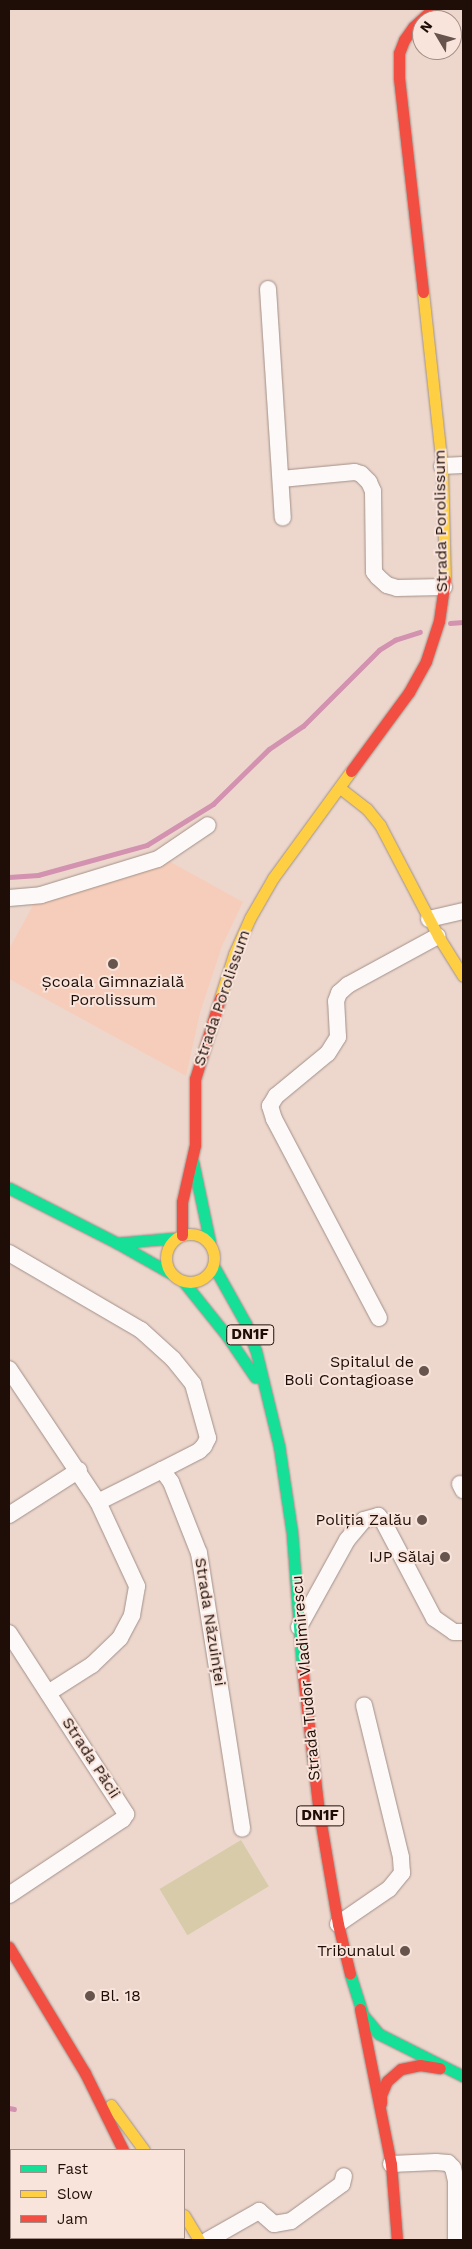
<!DOCTYPE html>
<html>
<head>
<meta charset="utf-8">
<style>
	body { margin:0 }
	#map { position:relative; width:472px; height:2249px; overflow:hidden; background:#edd7cd; font-family:"Work Sans",sans-serif }
	div>[style] { position:absolute }
	.built>* { inset:0; background:#f6cdba }
	.green>* { inset:0; background:#d7cba9; transform-origin:0 0 }
	.stream>* { height:4.5px; margin:-2.25px; padding:0 2.25px; transform-origin:2.25px; border-radius:2.25px; background:#d292b0 }
	.roads { filter:drop-shadow(0 0 1px #a29088) drop-shadow(0 0 1px #a29088) }
	.street>* { height:16px; margin:-8px; padding:0 8px; transform-origin:8px; border-radius:8px; background:#fcf9f8 }
	.fast>* { height:11px; margin:-5.5px; padding:0 5.5px; transform-origin:5.5px; border-radius:5.5px; background:#16e098 }
	.slow>* { height:11px; margin:-5.5px; padding:0 5.5px; transform-origin:5.5px; border-radius:5.5px; background:#ffcf43 }
	.slow>.ring { margin:-5.5px; padding:0; box-sizing:content-box; background:none; border:11px solid #ffcf43; border-radius:50% }
	.jam>* { height:11px; margin:-5.5px; padding:0 5.5px; transform-origin:5.5px; border-radius:5.5px; background:#f24e42 }
	.dots>* { width:14px; height:14px; translate:-50% -50%; box-sizing:border-box; border:2px solid #f9e4db; border-radius:50% }
	span { translate:-50% -50%; white-space:nowrap; text-align:center; line-height:1.15; -webkit-text-stroke:4px #f9e4db; paint-order:stroke }
	.shield-label span { padding:1px 4px; background:#f9e4db; border:1px solid; border-radius:4px; -webkit-text-stroke-width:0 }
	.shield-label { font-size:15px; color:#1f0e07; font-weight:700 }
	.street-label { font-size:16px; color:#1f0e07 }
	.poi-label { font-size:16px; color:#1f0e07 }
	.right { translate:-100% -50%; text-align:right }
	.left { translate:0 -50%; text-align:left }
	.frame { position:absolute; inset:0; border:10px solid #1f0e07; pointer-events:none }
	.legend { position:absolute; left:10px; top:2149px; width:175px; height:90px; box-sizing:border-box; background:#f9e4db; border:1px solid #a28e86; margin:0; padding:6px 9px; list-style:none; font-size:15px; color:#1f0e07 }
	.legend li { display:flex; align-items:center; gap:10px; height:25px }
	.legend b { width:25px; border:1px solid #a28e86 }
	.north { position:absolute; left:412px; top:10px; width:50px; height:50px; box-sizing:border-box; background:#f9e4db; border:1px solid #a28e86; border-radius:50%; rotate:307deg; font-size:14px; font-weight:700; line-height:20px; text-align:center; color:#1f0e07 }
	.north::after { content:''; display:block; margin:auto; width:18px; height:22px; background:#67544c; clip-path:polygon(50% 0,100% 100%,50% 72%,0 100%) }
</style>
</head>
<body>
<div id="map">
	<div class="built">
		<div style="clip-path:polygon(158px 855px,243px 902px,222px 946px,200px 1013px,186px 1076px,9px 979px,9px 949px,37px 898px)"></div>
	</div>
	<div class="green">
		<div style="left:241px;top:1840px;width:54px;height:95px;rotate:59deg"></div>
	</div>
	<div class="stream">
		<div style="left:450px;top:623px;width:13px;rotate:-4deg"></div>
		<div style="left:9px;top:877px;width:29px;rotate:-4deg"></div>
		<div style="left:38px;top:875px;width:113px;rotate:-15.4deg"></div>
		<div style="left:147px;top:845px;width:78px;rotate:-31.8deg"></div>
		<div style="left:213px;top:804px;width:78px;rotate:-44.5deg"></div>
		<div style="left:269px;top:749px;width:41px;rotate:-34.1deg"></div>
		<div style="left:303px;top:726px;width:107px;rotate:-45deg"></div>
		<div style="left:379px;top:650px;width:19px;rotate:-32deg"></div>
		<div style="left:395px;top:640px;width:26px;rotate:-18deg"></div>
		<div style="left:9px;top:2108px;width:5px;rotate:11deg"></div>
	</div>
	<div class="roads">
		<div class="street">
			<div style="left:268px;top:289px;width:229px;rotate:86.3deg"></div>
			<div style="left:442px;top:466px;width:21px;rotate:-3deg"></div>
			<div style="left:281px;top:479px;width:74px;rotate:-5.4deg"></div>
			<div style="left:355px;top:472px;width:6px;rotate:18deg"></div>
			<div style="left:361px;top:474px;width:11px;rotate:45deg"></div>
			<div style="left:369px;top:482px;width:10px;rotate:66deg"></div>
			<div style="left:373px;top:491px;width:81px;rotate:89.3deg"></div>
			<div style="left:374px;top:572px;width:6px;rotate:51deg"></div>
			<div style="left:378px;top:577px;width:12px;rotate:42deg"></div>
			<div style="left:387px;top:585px;width:10px;rotate:17deg"></div>
			<div style="left:397px;top:588px;width:47px;rotate:-1.2deg"></div>
			<div style="left:9px;top:898px;width:32px;rotate:-5deg"></div>
			<div style="left:41px;top:895px;width:122px;rotate:-17.1deg"></div>
			<div style="left:158px;top:859px;width:60px;rotate:-34.2deg"></div>
			<div style="left:429px;top:919px;width:35px;rotate:-13deg"></div>
			<div style="left:9px;top:1253px;width:153px;rotate:30.3deg"></div>
			<div style="left:141px;top:1330px;width:43px;rotate:42.2deg"></div>
			<div style="left:173px;top:1359px;width:32px;rotate:51deg"></div>
			<div style="left:193px;top:1384px;width:56px;rotate:74.5deg"></div>
			<div style="left:208px;top:1438px;width:9px;rotate:117deg"></div>
			<div style="left:204px;top:1446px;width:7px;rotate:135deg"></div>
			<div style="left:199px;top:1451px;width:42px;rotate:152.8deg"></div>
			<div style="left:379px;top:1318px;width:225px;rotate:-117.8deg"></div>
			<div style="left:274px;top:1119px;width:14px;rotate:-107deg"></div>
			<div style="left:270px;top:1106px;width:12px;rotate:-59deg"></div>
			<div style="left:276px;top:1096px;width:67px;rotate:-39.6deg"></div>
			<div style="left:328px;top:1053px;width:19px;rotate:-58deg"></div>
			<div style="left:338px;top:1037px;width:36px;rotate:-93deg"></div>
			<div style="left:336px;top:1001px;width:9px;rotate:-69deg"></div>
			<div style="left:339px;top:993px;width:12px;rotate:-42deg"></div>
			<div style="left:348px;top:985px;width:102px;rotate:-28.6deg"></div>
			<div style="left:9px;top:1369px;width:160px;rotate:56.2deg"></div>
			<div style="left:98px;top:1502px;width:72px;rotate:-26.6deg"></div>
			<div style="left:162px;top:1470px;width:15px;rotate:53deg"></div>
			<div style="left:171px;top:1482px;width:76px;rotate:68.5deg"></div>
			<div style="left:199px;top:1553px;width:279px;rotate:81.1deg"></div>
			<div style="left:460px;top:1484px;width:7px;rotate:63deg"></div>
			<div style="left:9px;top:1515px;width:83px;rotate:-32.7deg"></div>
			<div style="left:299px;top:1627px;width:99px;rotate:-61.1deg"></div>
			<div style="left:347px;top:1540px;width:26px;rotate:-50deg"></div>
			<div style="left:364px;top:1520px;width:15px;rotate:-16deg"></div>
			<div style="left:378px;top:1516px;width:7px;rotate:45deg"></div>
			<div style="left:383px;top:1521px;width:110px;rotate:62.3deg"></div>
			<div style="left:434px;top:1618px;width:24px;rotate:35deg"></div>
			<div style="left:454px;top:1632px;width:9px"></div>
			<div style="left:9px;top:1633px;width:216px;rotate:57.1deg"></div>
			<div style="left:126px;top:1814px;width:6px;rotate:121deg"></div>
			<div style="left:123px;top:1819px;width:137px;rotate:146.3deg"></div>
			<div style="left:48px;top:1693px;width:52px;rotate:-32.5deg"></div>
			<div style="left:92px;top:1665px;width:39px;rotate:-44deg"></div>
			<div style="left:120px;top:1638px;width:26px;rotate:-62deg"></div>
			<div style="left:132px;top:1615px;width:29px;rotate:-80deg"></div>
			<div style="left:137px;top:1586px;width:93px;rotate:-114.9deg"></div>
			<div style="left:338px;top:1924px;width:62px;rotate:-34.5deg"></div>
			<div style="left:389px;top:1889px;width:21px;rotate:-51deg"></div>
			<div style="left:402px;top:1873px;width:16px;rotate:-94deg"></div>
			<div style="left:401px;top:1857px;width:156px;rotate:-103.7deg"></div>
			<div style="left:391px;top:2164px;width:45px;rotate:-2.5deg"></div>
			<div style="left:436px;top:2162px;width:12px;rotate:5deg"></div>
			<div style="left:448px;top:2163px;width:7px;rotate:45deg"></div>
			<div style="left:453px;top:2168px;width:13px;rotate:77deg"></div>
			<div style="left:456px;top:2181px;width:59px;rotate:90deg"></div>
			<div style="left:208px;top:2240px;width:59px;rotate:-29.6deg"></div>
			<div style="left:259px;top:2211px;width:20px;rotate:41deg"></div>
			<div style="left:274px;top:2224px;width:17px;rotate:-10deg"></div>
			<div style="left:291px;top:2221px;width:63px;rotate:-36deg"></div>
			<div style="left:342px;top:2184px;width:8px;rotate:-76deg"></div>
		</div>
		<div class="fast">
			<div style="left:193px;top:1162px;width:83px;rotate:78.1deg"></div>
			<div style="left:9px;top:1188px;width:121px;rotate:27deg"></div>
			<div style="left:117px;top:1243px;width:61px;rotate:29.5deg"></div>
			<div style="left:117px;top:1243px;width:58px;rotate:-4.9deg"></div>
			<div style="left:213px;top:1265px;width:68px;rotate:60.8deg"></div>
			<div style="left:246px;top:1324px;width:29px;rotate:70deg"></div>
			<div style="left:256px;top:1351px;width:98px;rotate:76.4deg"></div>
			<div style="left:279px;top:1446px;width:88px;rotate:81.5deg"></div>
			<div style="left:292px;top:1533px;width:133px;rotate:85.7deg"></div>
			<div style="left:183px;top:1281px;width:70px;rotate:51.3deg"></div>
			<div style="left:227px;top:1336px;width:50px;rotate:55.7deg"></div>
			<div style="left:350px;top:1974px;width:43px;rotate:72.4deg"></div>
			<div style="left:363px;top:2015px;width:25px;rotate:50deg"></div>
			<div style="left:379px;top:2034px;width:94px;rotate:26.6deg"></div>
		</div>
		<div class="slow">
			<div style="left:423px;top:292px;width:175px;rotate:83.8deg"></div>
			<div style="left:442px;top:466px;width:113px;rotate:88.5deg"></div>
			<div style="left:340px;top:788px;width:34px;rotate:38deg"></div>
			<div style="left:367px;top:809px;width:21px;rotate:51deg"></div>
			<div style="left:380px;top:825px;width:125px;rotate:62.4deg"></div>
			<div style="left:438px;top:936px;width:47px;rotate:58deg"></div>
			<div style="left:220px;top:998px;width:46px;rotate:-72.3deg"></div>
			<div style="left:234px;top:954px;width:39px;rotate:-66deg"></div>
			<div style="left:250px;top:918px;width:46px;rotate:-60.1deg"></div>
			<div style="left:273px;top:878px;width:132px;rotate:-53.9deg"></div>
			<div class="ring" style="left:166px;top:1234px;width:37px;height:37px"></div>
			<div style="left:111px;top:2105px;width:56px;rotate:53.7deg"></div>
			<div style="left:184px;top:2215px;width:29px;rotate:59deg"></div>
		</div>
		<div class="jam">
			<div style="left:423px;top:292px;width:216px;rotate:-96.4deg"></div>
			<div style="left:399px;top:77px;width:24px;rotate:-90deg"></div>
			<div style="left:399px;top:53px;width:14px;rotate:-69deg"></div>
			<div style="left:404px;top:40px;width:16px;rotate:-55deg"></div>
			<div style="left:413px;top:27px;width:27px;rotate:-42deg"></div>
			<div style="left:351px;top:771px;width:98px;rotate:-53.7deg"></div>
			<div style="left:409px;top:692px;width:35px;rotate:-61deg"></div>
			<div style="left:426px;top:661px;width:42px;rotate:-72deg"></div>
			<div style="left:439px;top:621px;width:42px;rotate:-81.9deg"></div>
			<div style="left:182px;top:1235px;width:33px;rotate:-90deg"></div>
			<div style="left:182px;top:1202px;width:58px;rotate:-77.2deg"></div>
			<div style="left:195px;top:1145px;width:66px;rotate:-90deg"></div>
			<div style="left:195px;top:1079px;width:85px;rotate:-72.8deg"></div>
			<div style="left:302px;top:1666px;width:147px;rotate:83.4deg"></div>
			<div style="left:319px;top:1812px;width:114px;rotate:80.4deg"></div>
			<div style="left:338px;top:1924px;width:51px;rotate:76.5deg"></div>
			<div style="left:9px;top:1947px;width:147px;rotate:58.9deg"></div>
			<div style="left:85px;top:2073px;width:86px;rotate:63.7deg"></div>
			<div style="left:360px;top:2009px;width:158px;rotate:78.7deg"></div>
			<div style="left:391px;top:2164px;width:76px;rotate:85.5deg"></div>
			<div style="left:381px;top:2103px;width:8px;rotate:-90deg"></div>
			<div style="left:381px;top:2095px;width:15px;rotate:-67deg"></div>
			<div style="left:387px;top:2081px;width:18px;rotate:-41deg"></div>
			<div style="left:401px;top:2069px;width:19px;rotate:-12deg"></div>
			<div style="left:420px;top:2065px;width:20px;rotate:9deg"></div>
			<div style="left:172px;top:2238px;width:3px;rotate:45deg"></div>
		</div>
	</div>
	<div class="dots">
		<div style="left:113px;top:964px;background:#67544c"></div>
		<div style="left:424px;top:1371px;background:#67544c"></div>
		<div style="left:422px;top:1520px;background:#67544c"></div>
		<div style="left:445px;top:1557px;background:#67544c"></div>
		<div style="left:405px;top:1951px;background:#67544c"></div>
		<div style="left:90px;top:1996px;background:#67544c"></div>
	</div>
	<div class="shield-label">
		<span style="left:250px;top:1335px">DN1F</span>
		<span style="left:320px;top:1816px">DN1F</span>
	</div>
	<div class="street-label">
		<span style="left:441px;top:521px;rotate:-91deg">Strada Porolissum</span>
		<span style="left:222px;top:998px;rotate:-71deg">Strada Porolissum</span>
		<span style="left:210px;top:1622px;rotate:81deg">Strada Năzuinței</span>
		<span style="left:306px;top:1678px;rotate:-95deg">Strada Tudor Vladimirescu</span>
		<span style="left:91px;top:1758px;rotate:57deg">Strada Păcii</span>
	</div>
	<div class="poi-label">
		<span style="left:113px;top:991px">Școala Gimnazială<br>Porolissum</span>
		<span class="right" style="left:414px;top:1371px">Spitalul de<br>Boli Contagioase</span>
		<span class="right" style="left:412px;top:1520px">Poliția Zalău</span>
		<span class="right" style="left:435px;top:1557px">IJP Sălaj</span>
		<span class="right" style="left:395px;top:1951px">Tribunalul</span>
		<span class="left" style="left:100px;top:1996px">Bl. 18</span>
	</div>
	<div class="frame"></div>
	<ul class="legend">
	<li><b style="height:6px;background:#16e098"></b>Fast</li>
	<li><b style="height:6px;background:#ffcf43"></b>Slow</li>
	<li><b style="height:6px;background:#f24e42"></b>Jam</li>
	</ul>
	<div class="north">N</div>
</div>
</body>
</html>
